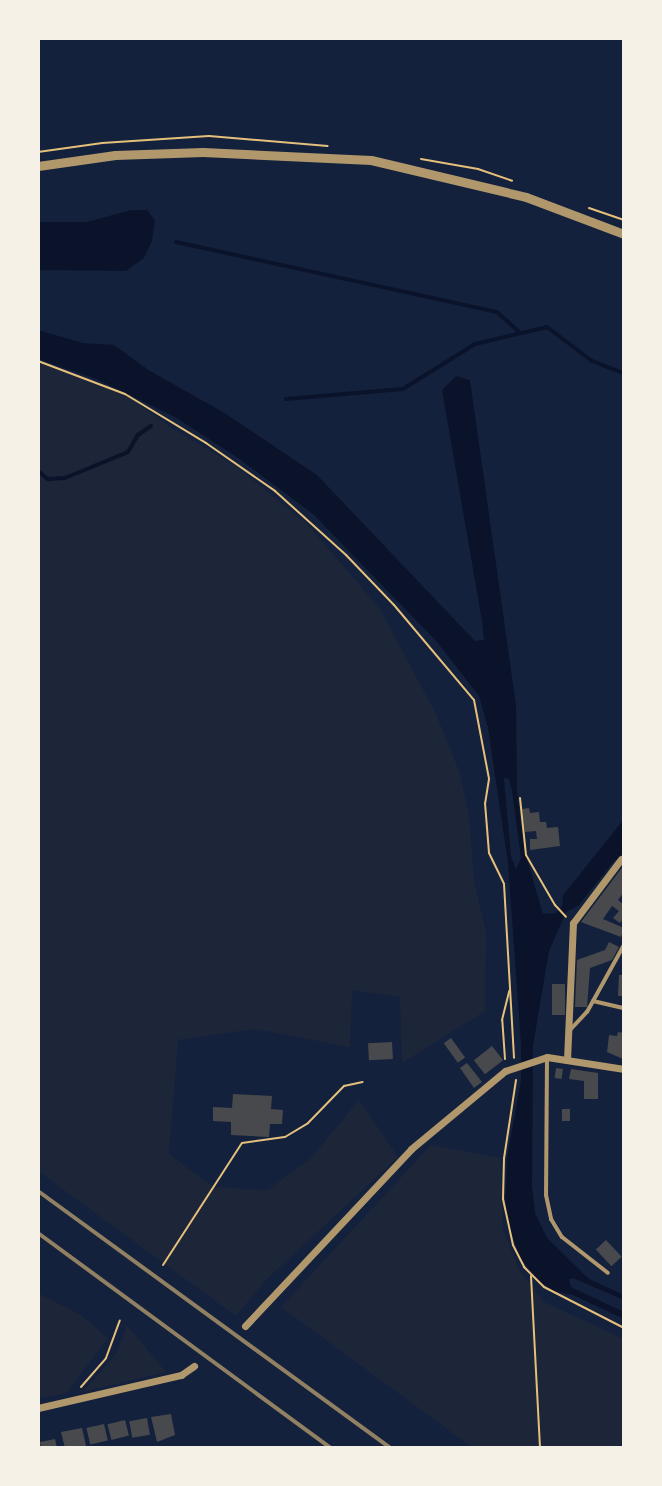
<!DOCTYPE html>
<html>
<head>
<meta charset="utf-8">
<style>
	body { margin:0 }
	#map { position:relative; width:662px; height:1486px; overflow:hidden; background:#14213d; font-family:"Fira Sans",sans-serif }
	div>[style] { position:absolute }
	.green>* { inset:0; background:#1d2539 }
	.water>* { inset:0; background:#0b132b }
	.stream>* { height:4px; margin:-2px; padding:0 2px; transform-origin:2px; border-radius:2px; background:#0b132b }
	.building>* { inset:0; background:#48494c; transform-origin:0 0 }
	.path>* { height:2px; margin:-1px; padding:0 1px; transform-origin:1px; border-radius:1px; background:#e5c07b }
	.service>* { height:4px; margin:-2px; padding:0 2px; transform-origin:2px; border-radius:2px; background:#b1986c }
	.minor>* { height:7px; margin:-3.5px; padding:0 3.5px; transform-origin:3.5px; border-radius:3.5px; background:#b1986c }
	.tertiary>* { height:9px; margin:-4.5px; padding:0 4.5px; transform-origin:4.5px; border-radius:4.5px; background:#b1986c }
	.rail>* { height:4px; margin:-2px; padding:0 2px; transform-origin:2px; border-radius:2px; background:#918062 }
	span { translate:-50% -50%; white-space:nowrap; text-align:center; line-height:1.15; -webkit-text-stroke:6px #f6f1e7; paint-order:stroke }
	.frame { position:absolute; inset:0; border:40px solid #f6f1e7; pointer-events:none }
</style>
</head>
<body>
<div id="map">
	<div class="green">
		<div style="clip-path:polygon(38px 361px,125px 394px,173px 429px,236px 466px,308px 525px,380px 609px,436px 714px,459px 771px,469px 815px,474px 881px,486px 933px,485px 1011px,402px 1063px,400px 997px,352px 990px,350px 1047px,255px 1029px,178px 1040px,169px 1154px,213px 1187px,268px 1190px,311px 1158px,359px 1100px,398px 1157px,266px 1280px,236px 1316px,38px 1171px)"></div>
		<div style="clip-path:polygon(431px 1145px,500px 1158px,503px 1230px,520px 1272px,544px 1302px,624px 1339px,624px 1448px,473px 1448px,281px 1307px)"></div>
		<div style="clip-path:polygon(38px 1293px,81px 1315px,108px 1338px,66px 1394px,38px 1398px)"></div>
		<div style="clip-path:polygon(127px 1325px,166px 1372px,83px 1392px,116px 1354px)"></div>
	</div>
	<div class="water">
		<div style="clip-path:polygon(131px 210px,147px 210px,155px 220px,152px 241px,144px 258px,126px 271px,38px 270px,38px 222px,87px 222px)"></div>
		<div style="clip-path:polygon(evenodd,38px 330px,83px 343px,114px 345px,150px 371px,223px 412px,317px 475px,475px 641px,484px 640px,482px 621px,442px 390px,456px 376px,470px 380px,516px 705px,517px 791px,525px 852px,543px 914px,556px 913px,562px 906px,563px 895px,624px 819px,624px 855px,614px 861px,578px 906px,566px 912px,549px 951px,533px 1046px,532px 1185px,535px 1213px,547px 1238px,589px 1279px,624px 1295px,624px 1300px,573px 1278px,569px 1279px,571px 1287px,624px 1312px,624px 1319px,573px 1295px,554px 1291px,539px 1281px,520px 1258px,505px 1215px,507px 1158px,521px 1080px,521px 1044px,508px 863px,488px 728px,479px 696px,437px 642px,313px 514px,238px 458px,175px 417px,96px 379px,38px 359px,38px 330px,504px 778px,509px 779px,512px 791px,521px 858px,516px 869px,511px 856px,504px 778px)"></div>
	</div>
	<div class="stream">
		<div style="left:176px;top:242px;width:329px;rotate:12.3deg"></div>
		<div style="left:497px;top:312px;width:31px;rotate:42deg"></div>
		<div style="left:286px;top:399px;width:117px;rotate:-4.9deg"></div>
		<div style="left:403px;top:389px;width:85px;rotate:-32deg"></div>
		<div style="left:475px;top:344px;width:74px;rotate:-13.3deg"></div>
		<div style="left:547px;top:327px;width:56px;rotate:37.1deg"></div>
		<div style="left:592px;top:361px;width:34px;rotate:21deg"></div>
		<div style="left:38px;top:471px;width:13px;rotate:39deg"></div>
		<div style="left:48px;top:479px;width:17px;rotate:-3deg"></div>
		<div style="left:65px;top:478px;width:68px;rotate:-22.4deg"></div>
		<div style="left:128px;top:452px;width:20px;rotate:-60deg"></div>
		<div style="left:138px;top:435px;width:16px;rotate:-35deg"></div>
	</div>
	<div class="building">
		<div style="clip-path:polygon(529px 808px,530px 813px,539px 812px,540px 822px,546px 822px,547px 828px,558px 827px,560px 846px,530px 850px,530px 839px,537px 839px,536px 831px,525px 832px,522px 809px)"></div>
		<div style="clip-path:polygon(624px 865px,624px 892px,618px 900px,624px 905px,624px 917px,620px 923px,613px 918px,619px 911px,612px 906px,603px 919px,624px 928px,621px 937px,581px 922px)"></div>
		<div style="clip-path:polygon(609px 942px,619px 947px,612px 960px,590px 968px,587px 1007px,575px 1007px,577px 960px,605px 950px)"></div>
		<div style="clip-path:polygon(619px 975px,624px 975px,624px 996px,618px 996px)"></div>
		<div style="left:552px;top:984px;width:13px;height:31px"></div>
		<div style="clip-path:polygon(618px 1032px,624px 1033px,623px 1059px,607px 1052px,609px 1035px,617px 1036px)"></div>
		<div style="left:451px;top:1038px;width:24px;height:9px;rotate:54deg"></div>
		<div style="left:392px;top:1042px;width:17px;height:24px;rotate:87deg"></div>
		<div style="left:492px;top:1046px;width:18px;height:23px;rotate:52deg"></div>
		<div style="clip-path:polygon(467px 1063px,482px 1082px,474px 1088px,460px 1068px)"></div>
		<div style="left:556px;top:1068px;width:7px;height:10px;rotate:8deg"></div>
		<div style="clip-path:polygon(571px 1069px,598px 1073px,598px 1099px,584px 1099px,584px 1081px,569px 1079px)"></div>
		<div style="clip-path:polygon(233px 1094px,272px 1096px,271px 1109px,283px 1110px,282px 1124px,270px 1124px,269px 1137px,231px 1135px,231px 1122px,213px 1121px,213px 1107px,232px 1108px)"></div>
		<div style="left:562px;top:1109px;width:8px;height:12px"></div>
		<div style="left:606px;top:1240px;width:23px;height:14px;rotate:47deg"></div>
		<div style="clip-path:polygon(171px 1414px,175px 1435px,157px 1442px,151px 1417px)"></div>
		<div style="left:147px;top:1418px;width:17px;height:18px;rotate:80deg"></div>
		<div style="left:125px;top:1420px;width:16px;height:18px;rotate:76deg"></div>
		<div style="left:104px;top:1424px;width:17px;height:18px;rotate:77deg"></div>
		<div style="clip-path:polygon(82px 1428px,86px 1446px,65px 1448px,61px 1432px)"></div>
		<div style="clip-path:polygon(55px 1439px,57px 1448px,41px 1448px,40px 1442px)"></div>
	</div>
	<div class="path">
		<div style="left:38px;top:152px;width:65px;rotate:-8deg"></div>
		<div style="left:102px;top:143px;width:107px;rotate:-3.7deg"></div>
		<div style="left:209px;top:136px;width:119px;rotate:4.8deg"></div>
		<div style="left:421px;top:159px;width:58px;rotate:10deg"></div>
		<div style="left:478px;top:169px;width:36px;rotate:19deg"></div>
		<div style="left:589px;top:208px;width:37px;rotate:19deg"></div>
		<div style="left:38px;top:361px;width:93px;rotate:20.8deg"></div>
		<div style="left:125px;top:394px;width:95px;rotate:31.2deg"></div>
		<div style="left:206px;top:443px;width:84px;rotate:34.8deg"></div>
		<div style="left:275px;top:491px;width:96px;rotate:42deg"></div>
		<div style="left:346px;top:555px;width:69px;rotate:46.2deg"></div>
		<div style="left:394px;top:605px;width:124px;rotate:49.9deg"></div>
		<div style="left:474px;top:700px;width:80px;rotate:79.2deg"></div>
		<div style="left:489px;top:779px;width:24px;rotate:99deg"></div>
		<div style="left:485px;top:803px;width:50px;rotate:85.4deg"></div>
		<div style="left:489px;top:853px;width:34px;rotate:64deg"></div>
		<div style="left:504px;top:884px;width:174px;rotate:86.7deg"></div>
		<div style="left:520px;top:798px;width:57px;rotate:84deg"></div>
		<div style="left:526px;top:855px;width:58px;rotate:59.9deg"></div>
		<div style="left:555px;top:905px;width:16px;rotate:47deg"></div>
		<div style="left:505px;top:1059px;width:39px;rotate:-94deg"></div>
		<div style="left:502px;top:1020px;width:30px;rotate:-76deg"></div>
		<div style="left:516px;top:1080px;width:79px;rotate:98.7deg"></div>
		<div style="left:504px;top:1158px;width:41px;rotate:91.4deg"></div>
		<div style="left:503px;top:1199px;width:47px;rotate:77.7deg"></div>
		<div style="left:513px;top:1245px;width:25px;rotate:63deg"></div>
		<div style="left:524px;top:1267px;width:28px;rotate:45deg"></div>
		<div style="left:544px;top:1287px;width:90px;rotate:27.1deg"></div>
		<div style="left:163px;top:1265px;width:145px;rotate:-57.1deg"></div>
		<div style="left:242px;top:1143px;width:43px;rotate:-7.9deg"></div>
		<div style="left:285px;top:1137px;width:27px;rotate:-31deg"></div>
		<div style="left:308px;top:1123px;width:52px;rotate:-45.8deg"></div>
		<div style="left:344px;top:1086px;width:19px;rotate:-12deg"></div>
		<div style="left:531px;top:1276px;width:172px;rotate:87deg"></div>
		<div style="left:81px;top:1387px;width:38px;rotate:-49deg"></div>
		<div style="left:106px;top:1358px;width:40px;rotate:-69.8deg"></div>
	</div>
	<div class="service">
		<div style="left:593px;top:1001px;width:32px;rotate:13deg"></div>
		<div style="left:570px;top:1030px;width:25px;rotate:-47deg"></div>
		<div style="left:587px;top:1012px;width:77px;rotate:-61.1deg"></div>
		<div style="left:547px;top:1057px;width:138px;rotate:90.4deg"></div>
		<div style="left:546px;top:1195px;width:25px;rotate:78deg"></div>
		<div style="left:551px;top:1219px;width:21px;rotate:59deg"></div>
		<div style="left:562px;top:1237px;width:58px;rotate:38deg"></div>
	</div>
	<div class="minor">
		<div style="left:567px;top:1060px;width:137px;rotate:-87.5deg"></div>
		<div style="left:573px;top:923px;width:80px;rotate:-53.1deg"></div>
		<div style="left:245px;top:1326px;width:243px;rotate:-46.8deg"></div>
		<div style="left:411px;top:1149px;width:122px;rotate:-39.7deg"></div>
		<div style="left:505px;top:1071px;width:44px;rotate:-18.4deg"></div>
		<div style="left:547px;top:1057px;width:78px;rotate:8.9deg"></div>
		<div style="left:38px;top:1408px;width:147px;rotate:-13deg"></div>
		<div style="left:181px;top:1375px;width:16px;rotate:-35deg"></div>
	</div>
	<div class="tertiary">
		<div style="left:38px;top:166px;width:78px;rotate:-8.1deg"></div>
		<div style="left:115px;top:155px;width:88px;rotate:-2deg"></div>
		<div style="left:203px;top:152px;width:168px;rotate:2.7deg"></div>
		<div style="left:371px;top:160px;width:159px;rotate:13.4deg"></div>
		<div style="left:526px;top:197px;width:105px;rotate:20.7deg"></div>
	</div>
	<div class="rail">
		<div style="left:38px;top:1191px;width:436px;rotate:36.1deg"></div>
		<div style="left:38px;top:1233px;width:363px;rotate:36.3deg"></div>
	</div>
	<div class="frame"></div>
</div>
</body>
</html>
